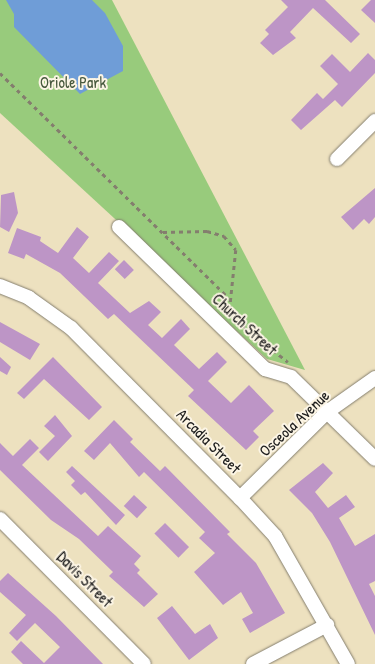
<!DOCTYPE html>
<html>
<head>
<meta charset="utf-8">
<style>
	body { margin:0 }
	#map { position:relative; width:375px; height:664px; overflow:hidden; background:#ede1bf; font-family:"Patrick Hand",sans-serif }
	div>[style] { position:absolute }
	.green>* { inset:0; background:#98cb7c }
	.water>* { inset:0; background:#6f9dd7 }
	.building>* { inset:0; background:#bd95c6; transform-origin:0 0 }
	.path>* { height:2.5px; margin-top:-1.25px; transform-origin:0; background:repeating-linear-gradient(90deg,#847e6e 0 4px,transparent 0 8px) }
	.roads { filter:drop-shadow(0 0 1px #847e6e) drop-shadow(0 0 1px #847e6e) }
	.street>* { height:14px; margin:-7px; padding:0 7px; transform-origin:7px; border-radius:7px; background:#fff }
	span { translate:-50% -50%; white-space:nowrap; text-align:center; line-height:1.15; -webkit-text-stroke:4px #fcf5e5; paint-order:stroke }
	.park-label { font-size:16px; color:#47593e }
	.street-label { font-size:16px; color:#1c1c1c }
</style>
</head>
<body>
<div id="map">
	<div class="green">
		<div style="clip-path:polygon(0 0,112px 0,305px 370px,267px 359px,0 113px)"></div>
	</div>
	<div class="water">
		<div style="clip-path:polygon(6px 0,92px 0,105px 13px,123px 46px,123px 71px,80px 94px,14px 27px,14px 14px)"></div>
	</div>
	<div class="building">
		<div style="clip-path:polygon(281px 0,325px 0,360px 34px,351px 43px,313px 8px,290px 32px,296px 38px,273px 55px,260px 43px,269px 34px,265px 30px,288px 7px)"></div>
		<div style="clip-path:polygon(371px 0,375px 0,375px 23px,361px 10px)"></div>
		<div style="clip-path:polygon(368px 53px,375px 60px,375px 73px,342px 107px,335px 100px,301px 130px,291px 120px,317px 93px,323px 99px,338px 84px,320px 66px,332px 54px,350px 72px)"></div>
		<div style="clip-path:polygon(375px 188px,375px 217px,369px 224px,364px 219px,353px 230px,341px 217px)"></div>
		<div style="clip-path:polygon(14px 192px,18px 213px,9px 232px,0 227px,1px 195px)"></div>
		<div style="clip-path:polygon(77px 227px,89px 237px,73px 258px,89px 273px,109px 252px,119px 261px,98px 283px,130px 313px,149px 301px,161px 312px,148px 325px,162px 338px,181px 319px,190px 329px,174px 345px,199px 369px,217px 352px,227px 362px,208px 381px,231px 403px,249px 385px,274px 411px,253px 431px,259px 437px,246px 450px,188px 396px,194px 390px,114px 314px,108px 319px,60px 273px,26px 254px,24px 259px,8px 253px,17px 228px,41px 237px,40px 241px,58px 253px)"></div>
		<div style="left:124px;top:260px;width:14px;height:13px;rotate:45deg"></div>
		<div style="clip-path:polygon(0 322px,40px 344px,30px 360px,0 342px)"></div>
		<div style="clip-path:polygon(0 357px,11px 367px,7px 375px,0 371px)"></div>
		<div style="clip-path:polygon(53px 357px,102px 407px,89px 420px,44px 379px,24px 399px,17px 393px)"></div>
		<div style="clip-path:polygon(55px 415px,72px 436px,48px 461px,39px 452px,55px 436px,44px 426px)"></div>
		<div style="clip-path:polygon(114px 420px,133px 439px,130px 442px,160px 471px,165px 466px,230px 532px,227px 534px,256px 563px,285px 613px,250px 633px,242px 619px,253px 613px,241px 592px,223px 605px,194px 572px,215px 553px,199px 538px,205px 532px,144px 472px,139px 477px,110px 443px,94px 460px,84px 451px)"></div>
		<div style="clip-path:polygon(30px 439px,39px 448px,22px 465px,98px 536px,108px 526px,141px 556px,134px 564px,140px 570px,137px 573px,158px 594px,144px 607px,109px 576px,113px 572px,79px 539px,51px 520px,0 470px,0 443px,13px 456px)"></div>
		<div style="clip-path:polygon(323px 463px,333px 473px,315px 492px,328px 508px,346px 495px,355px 507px,339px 518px,355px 546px,375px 534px,375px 581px,369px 584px,375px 596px,375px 635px,330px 542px,312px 513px,289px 490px)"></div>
		<div style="clip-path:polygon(72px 466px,125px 515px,116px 525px,85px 492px,81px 495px,71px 485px,75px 481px,66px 472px)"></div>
		<div style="left:134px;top:495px;width:18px;height:15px;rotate:43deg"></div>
		<div style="left:165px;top:523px;width:34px;height:15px;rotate:45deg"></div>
		<div style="clip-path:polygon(8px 573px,56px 616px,103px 664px,23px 664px,11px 652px,21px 641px,44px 663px,60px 647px,35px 623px,17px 641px,9px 633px,26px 615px,0 592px,0 581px)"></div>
		<div style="clip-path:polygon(172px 606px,195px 634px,210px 624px,218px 638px,189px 660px,157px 618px)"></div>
	</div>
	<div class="path">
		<div style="left:0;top:73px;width:320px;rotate:44.5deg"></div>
		<div style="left:163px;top:232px;width:44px;rotate:-1.3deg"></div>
		<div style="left:207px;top:231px;width:18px;rotate:16deg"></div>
		<div style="left:224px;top:236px;width:18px;rotate:49deg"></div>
		<div style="left:236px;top:250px;width:57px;rotate:96deg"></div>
		<div style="left:230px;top:307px;width:22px;rotate:56deg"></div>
		<div style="left:242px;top:325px;width:59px;rotate:38.8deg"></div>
	</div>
	<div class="roads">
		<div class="street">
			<div style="left:337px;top:159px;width:54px;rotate:-45deg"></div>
			<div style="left:119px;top:227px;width:204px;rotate:44.2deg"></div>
			<div style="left:265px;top:369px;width:27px;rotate:17deg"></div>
			<div style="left:291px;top:377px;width:117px;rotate:44.3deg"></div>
			<div style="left:0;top:286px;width:31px;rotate:22deg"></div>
			<div style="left:29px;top:298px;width:52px;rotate:35.5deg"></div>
			<div style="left:71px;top:328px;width:240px;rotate:45.2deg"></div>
			<div style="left:240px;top:498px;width:52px;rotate:47.4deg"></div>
			<div style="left:275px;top:536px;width:147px;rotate:60.3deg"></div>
			<div style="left:240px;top:498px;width:122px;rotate:-44.7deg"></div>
			<div style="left:327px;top:412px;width:59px;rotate:-35.3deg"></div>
			<div style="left:0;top:519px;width:204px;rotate:45.2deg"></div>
			<div style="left:253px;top:664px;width:84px;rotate:-27.8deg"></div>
		</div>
	</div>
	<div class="park-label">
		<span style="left:73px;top:82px">Oriole Park</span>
	</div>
	<div class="street-label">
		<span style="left:245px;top:324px;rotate:43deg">Church Street</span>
		<span style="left:294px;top:423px;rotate:-43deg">Osceola Avenue</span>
		<span style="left:209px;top:441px;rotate:45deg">Arcadia Street</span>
		<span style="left:85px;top:579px;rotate:45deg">Davis Street</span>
	</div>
</div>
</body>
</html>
